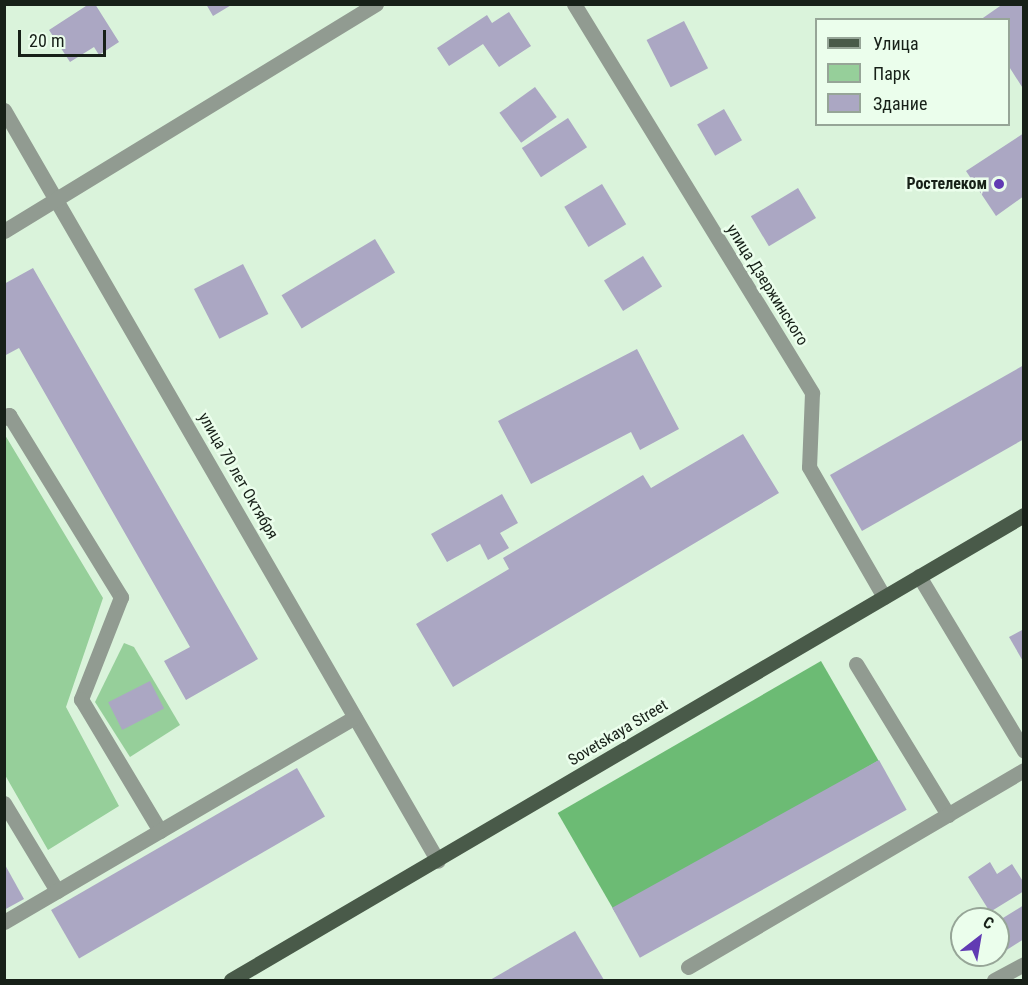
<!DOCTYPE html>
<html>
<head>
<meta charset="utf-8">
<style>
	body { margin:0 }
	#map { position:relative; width:1028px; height:985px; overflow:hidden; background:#daf3db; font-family:"Roboto Condensed",sans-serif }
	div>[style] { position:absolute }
	.green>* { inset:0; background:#96cf9a }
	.forest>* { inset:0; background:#6cbb74; transform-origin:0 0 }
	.building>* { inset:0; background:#aba7c3; transform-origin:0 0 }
	.minor>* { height:15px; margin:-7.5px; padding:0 7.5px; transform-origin:7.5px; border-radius:7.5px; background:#919b91 }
	.major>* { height:15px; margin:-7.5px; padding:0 7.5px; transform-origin:7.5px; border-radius:7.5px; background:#495a49 }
	.dots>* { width:16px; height:16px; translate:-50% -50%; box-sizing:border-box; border:3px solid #ebfeec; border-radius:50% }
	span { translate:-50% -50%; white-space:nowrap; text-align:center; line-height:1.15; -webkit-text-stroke:5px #ebfeec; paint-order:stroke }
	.poi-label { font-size:16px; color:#172018; font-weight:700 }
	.right { translate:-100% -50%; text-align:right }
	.street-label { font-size:16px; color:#172018 }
	.frame { position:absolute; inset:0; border:6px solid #172018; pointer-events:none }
	.legend { position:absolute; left:815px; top:18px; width:195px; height:108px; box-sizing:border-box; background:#ebfeec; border:2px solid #96a597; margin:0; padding:8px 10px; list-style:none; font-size:18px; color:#172018 }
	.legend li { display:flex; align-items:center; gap:12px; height:30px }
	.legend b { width:30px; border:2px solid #96a597 }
	.north { position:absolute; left:950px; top:907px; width:60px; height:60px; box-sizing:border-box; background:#ebfeec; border:2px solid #96a597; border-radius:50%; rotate:31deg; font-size:16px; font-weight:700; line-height:24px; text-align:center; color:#172018 }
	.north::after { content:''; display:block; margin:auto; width:21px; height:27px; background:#613bb3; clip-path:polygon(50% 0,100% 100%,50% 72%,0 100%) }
	.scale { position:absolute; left:18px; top:30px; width:88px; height:27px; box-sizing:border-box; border:3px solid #172018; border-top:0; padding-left:8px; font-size:18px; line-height:21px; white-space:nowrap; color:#172018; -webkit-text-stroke:4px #ebfeec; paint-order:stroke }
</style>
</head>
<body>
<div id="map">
	<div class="green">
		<div style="clip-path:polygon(5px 435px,103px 598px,66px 707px,119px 806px,48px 850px,5px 775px)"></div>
		<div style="clip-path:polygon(124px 643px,134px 647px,180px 725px,130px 757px,95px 702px)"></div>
	</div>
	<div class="forest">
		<div style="left:821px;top:661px;width:115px;height:304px;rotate:60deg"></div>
	</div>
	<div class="building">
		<div style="clip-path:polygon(89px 4px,95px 4px,119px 42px,99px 55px,94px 47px,70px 62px,49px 30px)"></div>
		<div style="clip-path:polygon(206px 4px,233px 4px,213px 16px)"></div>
		<div style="clip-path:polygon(1003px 4px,1024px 4px,1024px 90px,1008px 65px,1008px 20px,980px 20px)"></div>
		<div style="clip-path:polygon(509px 12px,531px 46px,499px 67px,483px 44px,449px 66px,437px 48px,487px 15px,492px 23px)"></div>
		<div style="left:684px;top:21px;width:53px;height:42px;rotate:63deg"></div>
		<div style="left:535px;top:87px;width:37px;height:44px;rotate:54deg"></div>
		<div style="left:724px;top:109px;width:36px;height:31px;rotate:60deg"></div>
		<div style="left:568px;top:118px;width:35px;height:55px;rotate:57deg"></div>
		<div style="clip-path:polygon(1024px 133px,1024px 196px,996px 216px,966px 171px)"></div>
		<div style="left:602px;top:184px;width:47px;height:44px;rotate:59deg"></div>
		<div style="left:798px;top:188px;width:35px;height:55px;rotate:59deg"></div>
		<div style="left:375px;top:239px;width:39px;height:109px;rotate:59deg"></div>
		<div style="left:643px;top:256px;width:36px;height:46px;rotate:58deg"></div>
		<div style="left:243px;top:264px;width:56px;height:55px;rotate:63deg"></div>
		<div style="clip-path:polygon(33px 268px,258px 659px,186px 700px,164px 661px,190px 647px,19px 348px,4px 356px,4px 284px)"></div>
		<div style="clip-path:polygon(637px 349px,679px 429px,640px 450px,631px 432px,531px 484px,498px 421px)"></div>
		<div style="clip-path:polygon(1024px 365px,1024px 439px,862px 531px,830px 475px)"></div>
		<div style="clip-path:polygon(743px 434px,779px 493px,453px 687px,416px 624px,509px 569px,503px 558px,643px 475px,651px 488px)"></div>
		<div style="clip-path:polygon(502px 494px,518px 523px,500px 533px,509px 548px,488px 560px,480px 544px,447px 562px,431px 534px)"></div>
		<div style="clip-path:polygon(1024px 629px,1024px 663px,1009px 637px)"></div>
		<div style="left:150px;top:681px;width:31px;height:47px;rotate:63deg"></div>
		<div style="left:879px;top:760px;width:57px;height:305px;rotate:61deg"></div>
		<div style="left:297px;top:768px;width:56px;height:284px;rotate:60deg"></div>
		<div style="clip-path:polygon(990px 862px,997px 874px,1012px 864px,1024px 883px,1024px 891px,990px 912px,968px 877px)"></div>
		<div style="clip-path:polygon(4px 863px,24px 899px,4px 910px)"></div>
		<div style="clip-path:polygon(1024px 905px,1024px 939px,1005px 951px,998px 940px,998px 921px)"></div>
		<div style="clip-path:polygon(575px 931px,604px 980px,490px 980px)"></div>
	</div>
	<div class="minor">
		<div style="left:574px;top:4px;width:456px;rotate:58.5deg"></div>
		<div style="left:812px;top:393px;width:74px;rotate:92.3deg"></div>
		<div style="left:809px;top:467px;width:150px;rotate:60deg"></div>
		<div style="left:4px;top:110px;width:867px;rotate:59.98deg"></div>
		<div style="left:4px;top:231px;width:436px;rotate:-31.4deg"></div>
		<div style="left:4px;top:418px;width:6px;rotate:-31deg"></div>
		<div style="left:9px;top:415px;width:214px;rotate:58.4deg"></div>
		<div style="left:121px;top:597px;width:110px;rotate:111.4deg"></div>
		<div style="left:81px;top:699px;width:154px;rotate:59.1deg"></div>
		<div style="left:919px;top:576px;width:204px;rotate:59deg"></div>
		<div style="left:856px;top:664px;width:177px;rotate:58.6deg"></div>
		<div style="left:4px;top:803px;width:103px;rotate:58.9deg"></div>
		<div style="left:4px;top:922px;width:406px;rotate:-30.3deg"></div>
		<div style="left:688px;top:967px;width:389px;rotate:-30.4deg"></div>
		<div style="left:994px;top:980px;width:34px;rotate:-28deg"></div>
	</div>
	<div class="major">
		<div style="left:231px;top:980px;width:919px;rotate:-30.39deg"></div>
	</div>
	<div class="dots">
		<div style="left:999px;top:184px;background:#613bb3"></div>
	</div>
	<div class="poi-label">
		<span class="right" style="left:987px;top:184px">Ростелеком</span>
	</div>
	<div class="street-label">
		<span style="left:767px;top:285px;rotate:58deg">улица Дзержинского</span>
		<span style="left:238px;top:476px;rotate:60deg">улица 70 лет Октября</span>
		<span style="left:618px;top:733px;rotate:-31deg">Sovetskaya Street</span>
	</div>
	<div class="frame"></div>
	<ul class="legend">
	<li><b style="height:8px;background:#495a49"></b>Улица</li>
	<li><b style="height:16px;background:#96cf9a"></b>Парк</li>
	<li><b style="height:16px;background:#aba7c3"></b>Здание</li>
	</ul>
	<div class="north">С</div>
	<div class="scale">20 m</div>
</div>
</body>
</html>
